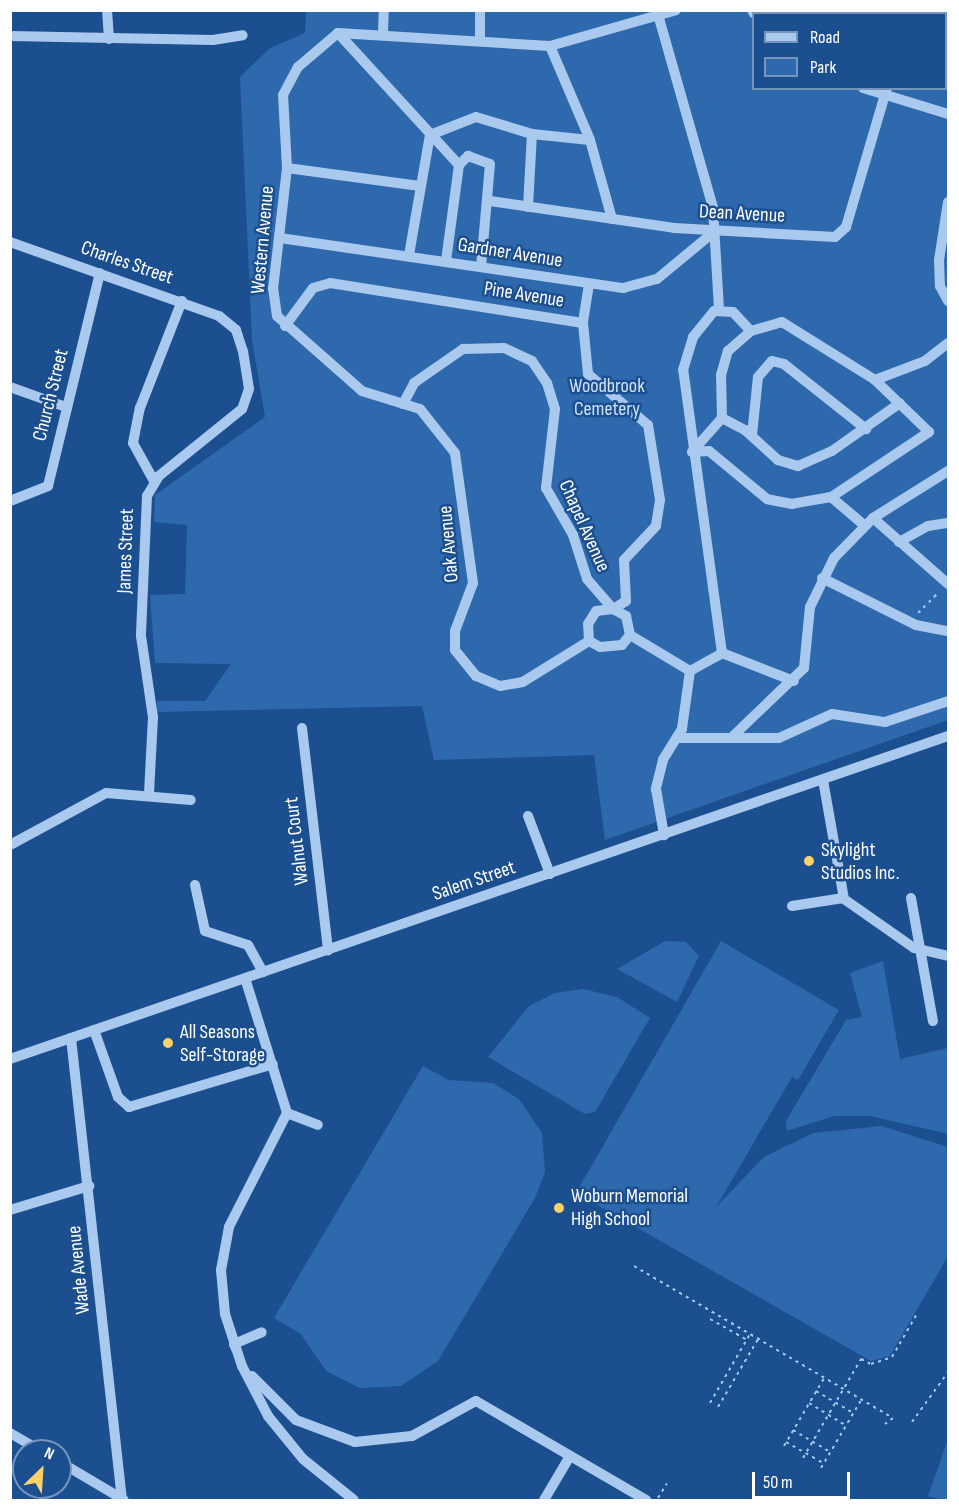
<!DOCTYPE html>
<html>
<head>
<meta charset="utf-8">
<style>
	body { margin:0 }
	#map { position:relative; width:959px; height:1511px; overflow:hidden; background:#1b4f8f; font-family:"Sofia Sans Condensed",sans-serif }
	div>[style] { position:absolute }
	.green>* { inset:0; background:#2e69ad }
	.path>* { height:2px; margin-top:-1px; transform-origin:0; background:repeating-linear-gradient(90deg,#a9c9ee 0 3px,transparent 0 7.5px) }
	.minor>* { height:10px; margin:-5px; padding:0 5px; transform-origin:5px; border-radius:5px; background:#a9c9ee }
	.dots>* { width:16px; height:16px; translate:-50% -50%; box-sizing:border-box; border:3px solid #1b4f8f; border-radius:50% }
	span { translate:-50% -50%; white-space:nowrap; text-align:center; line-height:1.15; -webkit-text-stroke:5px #1b4f8f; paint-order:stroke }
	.street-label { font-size:20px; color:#fff }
	.park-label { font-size:20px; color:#cfe3fa }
	.poi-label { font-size:20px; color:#fff }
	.left { translate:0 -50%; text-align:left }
	.frame { position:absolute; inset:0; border:12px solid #fff; pointer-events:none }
	.legend { position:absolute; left:752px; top:12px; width:195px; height:78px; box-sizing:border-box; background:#1b4f8f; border:2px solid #7695bc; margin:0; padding:8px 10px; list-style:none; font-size:18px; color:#fff }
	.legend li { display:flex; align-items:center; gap:12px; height:30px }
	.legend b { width:30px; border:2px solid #7695bc }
	.north { position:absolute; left:12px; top:1439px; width:60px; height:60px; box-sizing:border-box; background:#1b4f8f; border:2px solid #7695bc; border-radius:50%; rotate:25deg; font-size:16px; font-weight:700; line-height:24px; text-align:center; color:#fff }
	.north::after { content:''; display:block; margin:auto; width:21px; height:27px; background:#ffd166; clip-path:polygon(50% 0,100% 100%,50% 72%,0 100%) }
	.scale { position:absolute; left:752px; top:1472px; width:98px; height:27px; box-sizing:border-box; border:3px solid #fff; border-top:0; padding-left:8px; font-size:18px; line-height:21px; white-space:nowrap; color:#fff; -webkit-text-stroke:4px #1b4f8f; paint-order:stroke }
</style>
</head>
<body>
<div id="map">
	<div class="green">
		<div style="clip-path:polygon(306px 11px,764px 11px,767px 13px,754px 14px,754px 88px,946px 88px,948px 52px,948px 720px,605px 840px,594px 755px,434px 760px,422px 706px,157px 712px,157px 701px,205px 701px,231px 664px,155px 663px,150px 595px,185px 594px,187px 525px,154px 522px,155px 495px,265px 417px,252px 340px,240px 77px,270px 48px,305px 33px)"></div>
		<div style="clip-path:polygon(665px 941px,686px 942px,699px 956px,677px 1002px,617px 969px)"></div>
		<div style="clip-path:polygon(721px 941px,839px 1010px,798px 1080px,792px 1077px,716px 1207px,764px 1157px,813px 1133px,882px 1126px,948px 1147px,948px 1256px,890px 1356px,871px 1361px,576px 1193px)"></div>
		<div style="clip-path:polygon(883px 961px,900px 1059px,948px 1048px,948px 1134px,870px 1116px,834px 1116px,787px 1131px,786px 1121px,846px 1020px,862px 1017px,850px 973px)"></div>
		<div style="clip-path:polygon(583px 989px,617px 997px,650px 1018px,595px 1112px,585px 1114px,488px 1057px,529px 1006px,555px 993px)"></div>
		<div style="clip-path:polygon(423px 1066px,449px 1080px,493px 1083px,519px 1099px,542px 1133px,545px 1172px,535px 1198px,438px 1361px,401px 1386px,360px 1388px,326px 1371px,301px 1334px,274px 1318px)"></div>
		<div style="clip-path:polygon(948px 1439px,948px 1500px,943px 1500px,928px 1496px)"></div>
	</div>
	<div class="path">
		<div style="left:918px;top:613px;width:30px;rotate:-45deg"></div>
		<div style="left:634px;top:1266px;width:300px;rotate:30.4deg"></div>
		<div style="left:893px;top:1418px;width:10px;rotate:143deg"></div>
		<div style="left:710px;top:1319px;width:43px;rotate:29.6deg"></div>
		<div style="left:816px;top:1391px;width:43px;rotate:30.7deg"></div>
		<div style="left:710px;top:1403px;width:80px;rotate:-59.9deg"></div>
		<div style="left:809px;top:1403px;width:42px;rotate:31.4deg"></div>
		<div style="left:718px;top:1407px;width:79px;rotate:-59.5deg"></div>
		<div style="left:912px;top:1422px;width:62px;rotate:-54.2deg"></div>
		<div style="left:793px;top:1430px;width:43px;rotate:30.7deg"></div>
		<div style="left:786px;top:1442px;width:43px;rotate:29.6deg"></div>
		<div style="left:784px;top:1446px;width:79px;rotate:-59.5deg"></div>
		<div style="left:803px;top:1458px;width:115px;rotate:-59.6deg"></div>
		<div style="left:861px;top:1359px;width:11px;rotate:27deg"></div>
		<div style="left:871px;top:1364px;width:22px;rotate:-18deg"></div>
		<div style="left:892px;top:1357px;width:52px;rotate:-60deg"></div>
		<div style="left:821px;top:1468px;width:79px;rotate:-59.5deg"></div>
		<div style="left:658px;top:1498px;width:17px;rotate:-59deg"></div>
	</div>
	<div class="minor">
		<div style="left:107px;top:10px;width:29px;rotate:86deg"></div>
		<div style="left:752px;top:10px;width:4px;rotate:63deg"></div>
		<div style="left:912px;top:10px;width:6px;rotate:39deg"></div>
		<div style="left:657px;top:11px;width:205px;rotate:74.1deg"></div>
		<div style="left:713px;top:208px;width:101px;rotate:86.6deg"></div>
		<div style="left:338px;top:33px;width:179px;rotate:47.5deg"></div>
		<div style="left:459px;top:165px;width:13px;rotate:-45deg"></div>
		<div style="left:468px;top:156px;width:23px;rotate:20deg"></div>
		<div style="left:490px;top:164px;width:102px;rotate:95deg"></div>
		<div style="left:383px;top:33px;width:23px;rotate:-88deg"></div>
		<div style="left:946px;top:34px;width:3px;rotate:45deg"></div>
		<div style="left:10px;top:36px;width:203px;rotate:1.1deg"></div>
		<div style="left:213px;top:40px;width:30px;rotate:-9deg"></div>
		<div style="left:480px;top:41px;width:31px;rotate:-90deg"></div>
		<div style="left:550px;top:46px;width:102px;rotate:66.9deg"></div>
		<div style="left:590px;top:140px;width:82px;rotate:74.4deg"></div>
		<div style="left:863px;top:88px;width:89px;rotate:17deg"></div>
		<div style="left:430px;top:135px;width:49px;rotate:-21.4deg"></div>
		<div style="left:476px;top:117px;width:59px;rotate:16.9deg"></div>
		<div style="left:532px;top:134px;width:58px;rotate:5.9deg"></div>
		<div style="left:287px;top:168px;width:134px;rotate:7.7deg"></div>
		<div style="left:490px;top:201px;width:186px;rotate:8.3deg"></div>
		<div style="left:674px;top:228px;width:161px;rotate:3.2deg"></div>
		<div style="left:835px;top:237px;width:15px;rotate:-42deg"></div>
		<div style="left:846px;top:227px;width:145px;rotate:-73.6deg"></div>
		<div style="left:948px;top:202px;width:59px;rotate:98.8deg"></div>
		<div style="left:939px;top:260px;width:26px;rotate:88deg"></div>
		<div style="left:940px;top:286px;width:17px;rotate:62deg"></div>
		<div style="left:528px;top:207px;width:73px;rotate:-86.9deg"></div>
		<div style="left:280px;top:238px;width:347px;rotate:8.3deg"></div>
		<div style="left:623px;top:288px;width:35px;rotate:-15deg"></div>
		<div style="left:657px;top:279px;width:75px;rotate:-39.6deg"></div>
		<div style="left:10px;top:242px;width:222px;rotate:19.5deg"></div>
		<div style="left:219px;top:316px;width:22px;rotate:39deg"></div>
		<div style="left:236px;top:330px;width:22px;rotate:72deg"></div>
		<div style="left:243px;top:351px;width:38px;rotate:81deg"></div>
		<div style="left:249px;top:389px;width:21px;rotate:109deg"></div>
		<div style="left:242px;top:409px;width:107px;rotate:141.1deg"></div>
		<div style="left:159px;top:476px;width:23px;rotate:121deg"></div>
		<div style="left:147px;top:496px;width:140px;rotate:92.5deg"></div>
		<div style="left:141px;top:636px;width:82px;rotate:81.6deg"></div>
		<div style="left:153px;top:717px;width:76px;rotate:93deg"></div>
		<div style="left:409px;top:255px;width:122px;rotate:-80.1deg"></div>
		<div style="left:446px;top:261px;width:97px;rotate:-82.3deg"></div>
		<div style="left:589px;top:284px;width:39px;rotate:99deg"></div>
		<div style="left:583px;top:323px;width:51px;rotate:84.4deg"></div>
		<div style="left:588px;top:374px;width:79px;rotate:40.4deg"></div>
		<div style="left:648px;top:425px;width:76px;rotate:80.9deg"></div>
		<div style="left:660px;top:500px;width:26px;rotate:99deg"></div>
		<div style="left:656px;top:526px;width:47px;rotate:133.3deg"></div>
		<div style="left:624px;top:560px;width:41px;rotate:87.2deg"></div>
		<div style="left:626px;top:601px;width:15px;rotate:148deg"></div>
		<div style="left:782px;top:322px;width:110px;rotate:31.9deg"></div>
		<div style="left:875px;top:380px;width:75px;rotate:43.9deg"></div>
		<div style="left:929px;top:432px;width:118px;rotate:146.4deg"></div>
		<div style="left:831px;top:497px;width:40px;rotate:170deg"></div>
		<div style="left:792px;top:504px;width:25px;rotate:-169deg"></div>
		<div style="left:767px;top:499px;width:75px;rotate:-140.4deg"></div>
		<div style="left:709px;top:451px;width:17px;rotate:177deg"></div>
		<div style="left:692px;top:452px;width:45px;rotate:-48.6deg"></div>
		<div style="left:722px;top:418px;width:43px;rotate:-91.3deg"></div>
		<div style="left:721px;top:375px;width:25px;rotate:-74deg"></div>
		<div style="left:728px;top:351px;width:30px;rotate:-41deg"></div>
		<div style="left:751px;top:331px;width:32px;rotate:-16deg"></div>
		<div style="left:285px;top:326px;width:47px;rotate:-53.6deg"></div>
		<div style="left:313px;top:288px;width:18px;rotate:-16deg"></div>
		<div style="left:330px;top:283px;width:256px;rotate:9deg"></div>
		<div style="left:875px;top:380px;width:53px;rotate:-20.8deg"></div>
		<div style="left:925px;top:361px;width:29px;rotate:-38deg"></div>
		<div style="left:10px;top:387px;width:59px;rotate:19.7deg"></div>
		<div style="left:403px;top:404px;width:24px;rotate:-62deg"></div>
		<div style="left:414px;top:383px;width:60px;rotate:-34.8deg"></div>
		<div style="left:463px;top:349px;width:41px;rotate:-1.4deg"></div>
		<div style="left:504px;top:348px;width:31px;rotate:25deg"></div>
		<div style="left:532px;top:361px;width:27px;rotate:56deg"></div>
		<div style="left:547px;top:383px;width:27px;rotate:73deg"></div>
		<div style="left:555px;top:409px;width:80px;rotate:96.5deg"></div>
		<div style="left:546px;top:488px;width:54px;rotate:60.1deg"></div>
		<div style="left:573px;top:535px;width:46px;rotate:72.3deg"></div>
		<div style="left:587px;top:579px;width:40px;rotate:49deg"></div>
		<div style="left:722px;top:418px;width:26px;rotate:28deg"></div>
		<div style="left:745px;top:430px;width:45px;rotate:42.3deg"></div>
		<div style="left:778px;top:460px;width:21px;rotate:17deg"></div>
		<div style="left:798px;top:466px;width:37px;rotate:-24deg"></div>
		<div style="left:832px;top:451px;width:83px;rotate:-35.2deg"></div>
		<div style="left:752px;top:435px;width:58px;rotate:-84.1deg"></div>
		<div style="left:758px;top:377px;width:21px;rotate:-49deg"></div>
		<div style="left:772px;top:361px;width:12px;rotate:14deg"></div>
		<div style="left:784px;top:364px;width:105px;rotate:38.4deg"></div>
		<div style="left:154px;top:481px;width:43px;rotate:-118.9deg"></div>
		<div style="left:133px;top:443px;width:36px;rotate:-79deg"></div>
		<div style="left:140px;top:408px;width:115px;rotate:-68.6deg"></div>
		<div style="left:831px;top:497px;width:43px;rotate:40.3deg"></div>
		<div style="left:10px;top:501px;width:41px;rotate:-21.5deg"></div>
		<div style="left:48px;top:486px;width:219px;rotate:-76.3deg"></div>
		<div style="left:873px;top:518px;width:100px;rotate:41.3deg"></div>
		<div style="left:899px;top:542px;width:33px;rotate:-29deg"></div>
		<div style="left:928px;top:526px;width:20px;rotate:-9deg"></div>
		<div style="left:822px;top:578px;width:105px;rotate:26.6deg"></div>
		<div style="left:916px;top:625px;width:33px;rotate:11deg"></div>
		<div style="left:630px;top:635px;width:13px;rotate:129deg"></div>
		<div style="left:622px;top:645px;width:22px;rotate:175deg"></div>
		<div style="left:600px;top:647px;width:13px;rotate:-151deg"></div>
		<div style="left:589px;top:641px;width:17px;rotate:-93deg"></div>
		<div style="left:588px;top:624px;width:15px;rotate:-58deg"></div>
		<div style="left:596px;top:611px;width:17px;rotate:-7deg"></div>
		<div style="left:613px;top:609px;width:15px;rotate:28deg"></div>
		<div style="left:626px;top:616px;width:19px;rotate:78deg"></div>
		<div style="left:630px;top:635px;width:70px;rotate:31deg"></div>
		<div style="left:690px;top:671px;width:59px;rotate:97.9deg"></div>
		<div style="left:682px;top:729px;width:36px;rotate:122deg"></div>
		<div style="left:663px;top:760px;width:30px;rotate:104deg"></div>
		<div style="left:656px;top:789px;width:47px;rotate:80.1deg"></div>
		<div style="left:589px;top:641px;width:78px;rotate:148.2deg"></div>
		<div style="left:523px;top:682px;width:23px;rotate:170deg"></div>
		<div style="left:500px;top:686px;width:26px;rotate:-157deg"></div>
		<div style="left:476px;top:676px;width:33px;rotate:-129deg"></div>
		<div style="left:455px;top:650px;width:19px;rotate:-90deg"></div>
		<div style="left:455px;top:631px;width:51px;rotate:-69.4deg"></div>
		<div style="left:473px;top:583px;width:131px;rotate:-97.9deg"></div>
		<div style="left:455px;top:453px;width:56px;rotate:-128.5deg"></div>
		<div style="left:420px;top:409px;width:61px;rotate:-162.8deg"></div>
		<div style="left:362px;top:391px;width:113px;rotate:-138.6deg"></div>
		<div style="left:277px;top:316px;width:27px;rotate:-98deg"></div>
		<div style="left:273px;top:289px;width:122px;rotate:-83.4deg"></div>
		<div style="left:287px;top:168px;width:73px;rotate:-93.1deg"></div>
		<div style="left:283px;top:95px;width:32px;rotate:-62deg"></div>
		<div style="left:298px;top:67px;width:52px;rotate:-40.4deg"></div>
		<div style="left:338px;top:33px;width:212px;rotate:3.5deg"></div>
		<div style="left:550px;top:46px;width:131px;rotate:-15.9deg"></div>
		<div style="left:722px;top:653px;width:286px;rotate:-97.8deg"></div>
		<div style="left:683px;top:370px;width:34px;rotate:-73deg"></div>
		<div style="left:693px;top:337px;width:33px;rotate:-51deg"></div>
		<div style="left:714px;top:311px;width:19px;rotate:3deg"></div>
		<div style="left:733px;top:312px;width:26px;rotate:47deg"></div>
		<div style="left:690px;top:671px;width:37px;rotate:-29deg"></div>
		<div style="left:722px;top:653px;width:77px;rotate:21.3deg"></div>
		<div style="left:302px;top:728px;width:224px;rotate:83.3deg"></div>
		<div style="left:678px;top:738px;width:101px"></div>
		<div style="left:779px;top:738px;width:58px;rotate:-24.4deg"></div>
		<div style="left:832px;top:714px;width:54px;rotate:8.6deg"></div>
		<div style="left:885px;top:722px;width:66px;rotate:-18.4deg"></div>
		<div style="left:731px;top:738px;width:101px;rotate:-43.8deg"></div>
		<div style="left:804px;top:668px;width:61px;rotate:-84.4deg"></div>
		<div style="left:810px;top:607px;width:55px;rotate:-63.9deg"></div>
		<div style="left:834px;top:558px;width:56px;rotate:-45.7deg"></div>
		<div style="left:873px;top:518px;width:89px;rotate:-32.1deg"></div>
		<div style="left:823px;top:780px;width:121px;rotate:80deg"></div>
		<div style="left:844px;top:899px;width:85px;rotate:35deg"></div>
		<div style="left:914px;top:948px;width:35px;rotate:13deg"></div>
		<div style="left:528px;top:816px;width:62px;rotate:69.2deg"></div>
		<div style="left:10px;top:845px;width:109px;rotate:-28.4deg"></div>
		<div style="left:106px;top:793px;width:85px;rotate:4.7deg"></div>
		<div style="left:195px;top:885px;width:47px;rotate:77.7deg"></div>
		<div style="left:205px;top:931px;width:45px;rotate:18deg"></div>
		<div style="left:248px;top:945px;width:31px;rotate:61deg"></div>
		<div style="left:911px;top:898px;width:125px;rotate:79.9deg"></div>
		<div style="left:792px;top:906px;width:52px;rotate:-8.9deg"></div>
		<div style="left:245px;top:978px;width:141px;rotate:72.7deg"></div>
		<div style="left:287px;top:1113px;width:128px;rotate:117deg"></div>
		<div style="left:229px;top:1227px;width:44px;rotate:100.5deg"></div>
		<div style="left:221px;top:1270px;width:44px;rotate:84.8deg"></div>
		<div style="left:225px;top:1314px;width:55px;rotate:71.9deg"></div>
		<div style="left:242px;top:1366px;width:56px;rotate:62.5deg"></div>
		<div style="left:268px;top:1416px;width:55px;rotate:50.9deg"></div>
		<div style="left:303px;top:1459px;width:65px;rotate:38.8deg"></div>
		<div style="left:94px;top:1030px;width:71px;rotate:70.3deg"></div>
		<div style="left:118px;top:1097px;width:15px;rotate:42deg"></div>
		<div style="left:129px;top:1107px;width:150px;rotate:-16.6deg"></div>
		<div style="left:71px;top:1038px;width:463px;rotate:83.7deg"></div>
		<div style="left:10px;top:1059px;width:992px;rotate:-19deg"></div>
		<div style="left:287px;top:1113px;width:33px;rotate:21deg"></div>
		<div style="left:10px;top:1210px;width:83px;rotate:-16.9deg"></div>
		<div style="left:236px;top:1349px;width:5px;rotate:-112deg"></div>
		<div style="left:234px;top:1344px;width:30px;rotate:-23deg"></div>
		<div style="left:252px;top:1376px;width:62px;rotate:45deg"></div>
		<div style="left:296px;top:1420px;width:63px;rotate:20.4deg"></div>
		<div style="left:355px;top:1442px;width:57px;rotate:-6deg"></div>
		<div style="left:412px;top:1436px;width:73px;rotate:-28.7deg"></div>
		<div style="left:476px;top:1401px;width:197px;rotate:30.2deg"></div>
		<div style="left:10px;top:1433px;width:36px;rotate:30deg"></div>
		<div style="left:60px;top:1462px;width:74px;rotate:30.7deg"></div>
		<div style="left:544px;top:1500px;width:51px;rotate:-59.4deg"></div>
	</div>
	<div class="dots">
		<div style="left:809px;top:861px;background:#ffd166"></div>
		<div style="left:168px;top:1043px;background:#ffd166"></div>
		<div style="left:559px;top:1208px;background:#ffd166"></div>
	</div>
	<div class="street-label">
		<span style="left:742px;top:214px;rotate:3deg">Dean Avenue</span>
		<span style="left:263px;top:240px;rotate:-85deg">Western Avenue</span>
		<span style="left:510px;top:253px;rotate:9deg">Gardner Avenue</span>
		<span style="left:127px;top:263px;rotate:19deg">Charles Street</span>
		<span style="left:524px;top:295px;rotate:9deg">Pine Avenue</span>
		<span style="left:51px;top:395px;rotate:-76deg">Church Street</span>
		<span style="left:584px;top:526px;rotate:66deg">Chapel Avenue</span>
		<span style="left:449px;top:544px;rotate:-95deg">Oak Avenue</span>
		<span style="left:126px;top:551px;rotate:-88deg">James Street</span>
		<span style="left:297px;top:841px;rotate:-97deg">Walnut Court</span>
		<span style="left:474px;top:881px;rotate:-19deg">Salem Street</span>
		<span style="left:79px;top:1270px;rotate:-96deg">Wade Avenue</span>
	</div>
	<div class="park-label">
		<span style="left:607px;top:398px">Woodbrook<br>Cemetery</span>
	</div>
	<div class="poi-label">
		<span class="left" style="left:821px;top:862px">Skylight<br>Studios Inc.</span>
		<span class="left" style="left:180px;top:1044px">All Seasons<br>Self-Storage</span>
		<span class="left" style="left:571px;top:1208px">Woburn Memorial<br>High School</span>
	</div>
	<div class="frame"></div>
	<ul class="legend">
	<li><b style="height:8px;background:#a9c9ee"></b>Road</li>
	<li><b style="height:16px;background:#2e69ad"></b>Park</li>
	</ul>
	<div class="north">N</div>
	<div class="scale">50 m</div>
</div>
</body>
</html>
